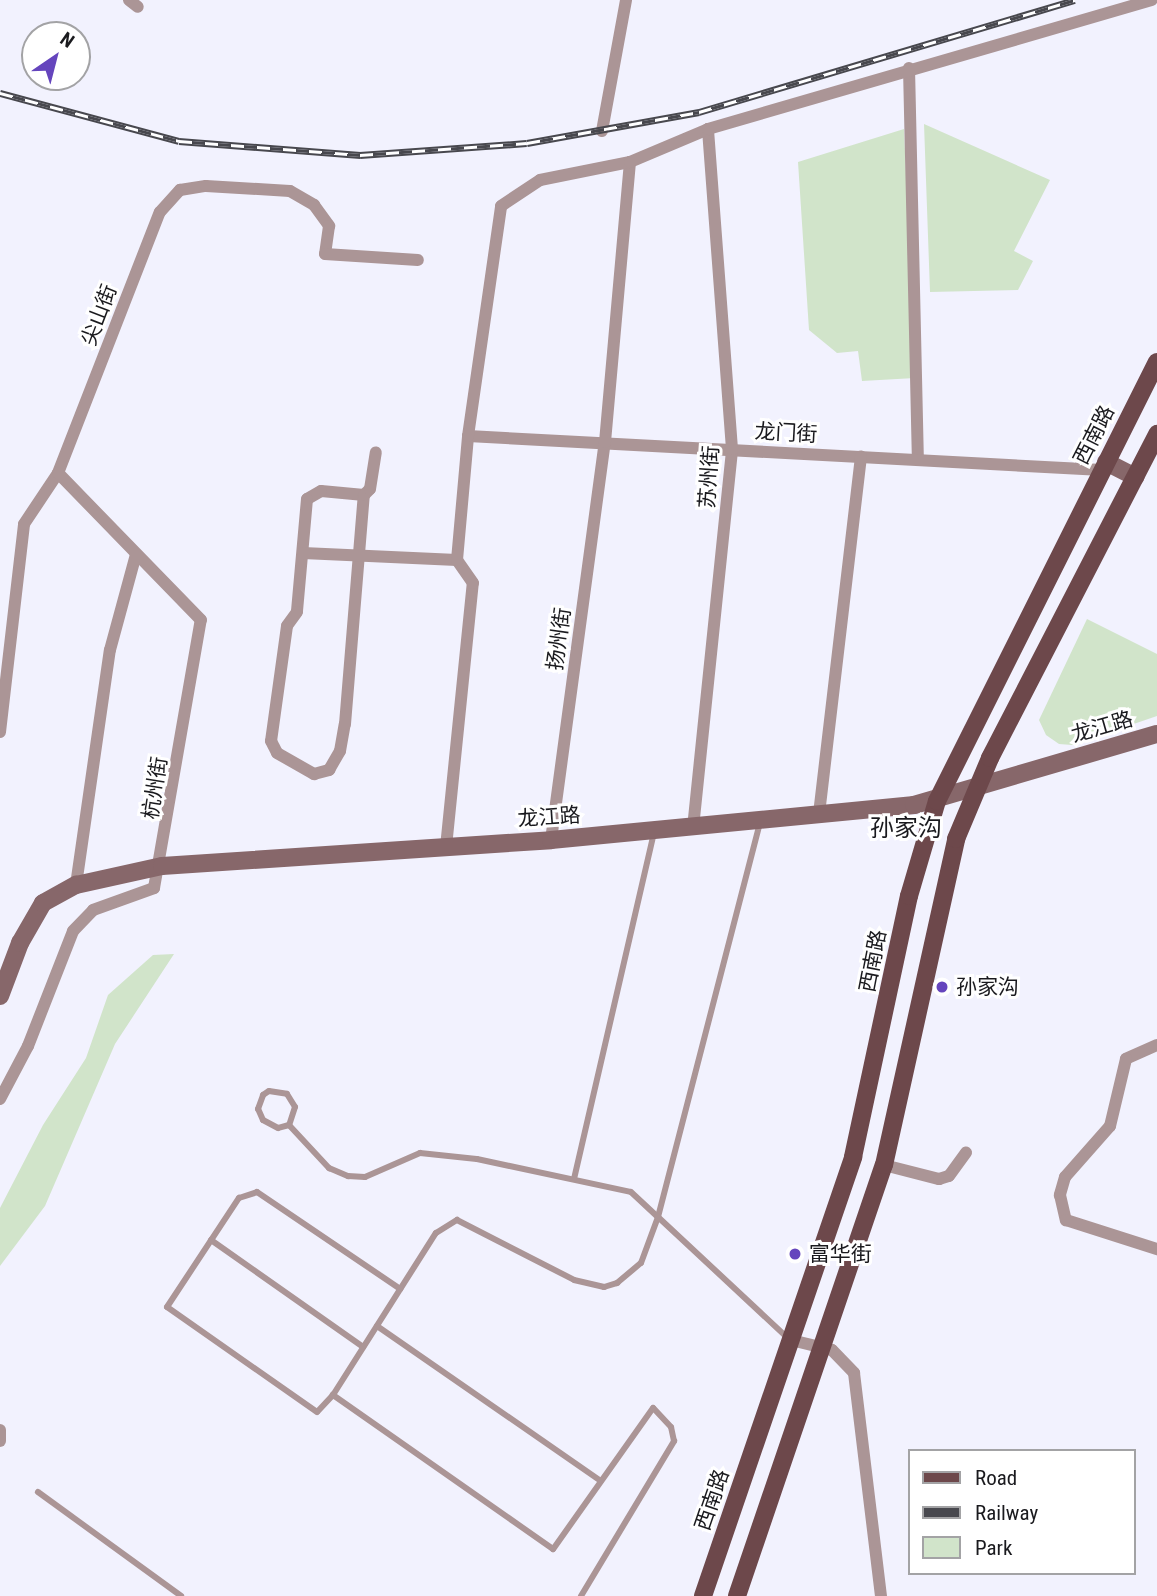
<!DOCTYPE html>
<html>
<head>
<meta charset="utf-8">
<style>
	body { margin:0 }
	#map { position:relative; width:1157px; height:1596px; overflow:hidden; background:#f2f2fe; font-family:"Roboto Condensed","Noto Sans SC",sans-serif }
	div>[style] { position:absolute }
	.green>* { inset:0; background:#d1e4ca }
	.lane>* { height:6px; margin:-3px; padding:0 3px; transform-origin:3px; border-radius:3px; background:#ab9596 }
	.street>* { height:12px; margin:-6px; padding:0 6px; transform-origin:6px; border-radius:6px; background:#ab9596 }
	.secondary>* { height:18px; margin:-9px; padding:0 9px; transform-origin:9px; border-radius:9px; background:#87676a }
	.primary>* { height:18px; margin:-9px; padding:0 9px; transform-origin:9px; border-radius:9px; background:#6d484b }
	.rail>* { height:7px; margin-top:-3.5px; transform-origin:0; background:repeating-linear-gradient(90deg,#fff 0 13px,#48484e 0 26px); box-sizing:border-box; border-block:2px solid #48484e }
	.dots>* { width:19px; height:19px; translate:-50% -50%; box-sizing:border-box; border:4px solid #fff; border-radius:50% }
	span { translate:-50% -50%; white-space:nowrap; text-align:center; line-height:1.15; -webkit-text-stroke:6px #fff; paint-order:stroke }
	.street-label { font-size:21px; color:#1a1a1e }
	.poi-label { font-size:21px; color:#1a1a1e }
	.left { translate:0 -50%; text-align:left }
	.quarter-label { font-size:24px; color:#1a1a1e }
	.legend { position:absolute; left:908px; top:1449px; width:228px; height:126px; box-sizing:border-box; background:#fff; border:2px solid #a3a3a5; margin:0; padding:9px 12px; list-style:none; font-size:21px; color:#1a1a1e }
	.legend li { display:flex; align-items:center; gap:14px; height:35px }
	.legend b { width:35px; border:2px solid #a3a3a5 }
	.north { position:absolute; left:21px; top:21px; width:70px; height:70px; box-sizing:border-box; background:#fff; border:2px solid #a3a3a5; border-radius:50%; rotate:35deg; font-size:19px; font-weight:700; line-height:28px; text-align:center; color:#1a1a1e }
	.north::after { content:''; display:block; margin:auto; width:24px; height:32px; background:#6545bd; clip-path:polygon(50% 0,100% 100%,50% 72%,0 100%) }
</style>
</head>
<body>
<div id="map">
	<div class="green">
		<div style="clip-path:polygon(924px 124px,1050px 180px,1014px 251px,1033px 261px,1018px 290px,930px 292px)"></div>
		<div style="clip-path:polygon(904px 129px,915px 378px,862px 381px,858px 351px,837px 353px,809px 330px,798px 162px)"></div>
		<div style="clip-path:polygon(1087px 619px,1157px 654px,1157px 716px,1072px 745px,1059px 744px,1046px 735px,1039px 720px)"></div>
		<div style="clip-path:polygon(174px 954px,115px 1044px,45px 1206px,0 1266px,0 1208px,43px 1125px,86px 1058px,108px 995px,153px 955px)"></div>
	</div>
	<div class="lane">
		<div style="left:289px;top:1125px;width:11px;rotate:165deg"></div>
		<div style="left:278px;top:1128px;width:17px;rotate:-152deg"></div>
		<div style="left:263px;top:1120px;width:12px;rotate:-114deg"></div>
		<div style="left:258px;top:1109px;width:15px;rotate:-70deg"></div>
		<div style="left:263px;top:1095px;width:7px;rotate:-34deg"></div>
		<div style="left:269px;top:1091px;width:18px;rotate:9deg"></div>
		<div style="left:287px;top:1094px;width:15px;rotate:58deg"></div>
		<div style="left:295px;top:1107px;width:19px;rotate:108deg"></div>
		<div style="left:289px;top:1125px;width:59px;rotate:47.1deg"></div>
		<div style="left:329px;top:1168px;width:21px;rotate:23deg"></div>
		<div style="left:348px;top:1176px;width:17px;rotate:3deg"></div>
		<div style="left:365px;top:1177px;width:60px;rotate:-23.6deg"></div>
		<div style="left:420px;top:1153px;width:57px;rotate:6deg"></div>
		<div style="left:477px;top:1159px;width:157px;rotate:12.1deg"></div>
		<div style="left:631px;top:1192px;width:37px;rotate:43deg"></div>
		<div style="left:658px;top:1217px;width:408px;rotate:-75.5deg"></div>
		<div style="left:574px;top:1179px;width:355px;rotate:-77deg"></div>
		<div style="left:211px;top:1240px;width:186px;rotate:35.1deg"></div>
		<div style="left:377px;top:1326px;width:272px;rotate:34.7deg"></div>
		<div style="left:333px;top:1395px;width:23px;rotate:133deg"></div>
		<div style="left:317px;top:1412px;width:183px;rotate:-145deg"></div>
		<div style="left:167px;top:1307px;width:131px;rotate:-56.6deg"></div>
		<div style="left:239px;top:1198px;width:19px;rotate:-18deg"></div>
		<div style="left:257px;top:1192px;width:173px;rotate:34.1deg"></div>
		<div style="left:38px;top:1492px;width:177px;rotate:36deg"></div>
		<div style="left:581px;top:1596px;width:181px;rotate:-59deg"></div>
		<div style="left:674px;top:1441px;width:14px;rotate:-102deg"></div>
		<div style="left:671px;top:1427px;width:26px;rotate:-133deg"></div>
		<div style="left:653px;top:1408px;width:173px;rotate:125.3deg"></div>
		<div style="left:553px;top:1549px;width:269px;rotate:-145deg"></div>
		<div style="left:333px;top:1395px;width:192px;rotate:-57.6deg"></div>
		<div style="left:436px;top:1233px;width:25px;rotate:-32deg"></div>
		<div style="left:457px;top:1220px;width:131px;rotate:27.1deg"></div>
		<div style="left:574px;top:1280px;width:31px;rotate:13deg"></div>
		<div style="left:604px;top:1287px;width:14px;rotate:-17deg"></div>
		<div style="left:617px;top:1283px;width:31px;rotate:-40deg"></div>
		<div style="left:641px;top:1263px;width:49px;rotate:-69.7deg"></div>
		<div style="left:658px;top:1217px;width:179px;rotate:43deg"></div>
	</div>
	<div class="street">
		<div style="left:129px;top:0;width:11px;rotate:38deg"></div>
		<div style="left:909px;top:68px;width:392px;rotate:88.7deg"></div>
		<div style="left:602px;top:131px;width:133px;rotate:-79.6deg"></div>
		<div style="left:468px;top:436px;width:635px;rotate:3.07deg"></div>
		<div style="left:364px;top:495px;width:43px;rotate:-174.7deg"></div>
		<div style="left:321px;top:491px;width:16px;rotate:150deg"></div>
		<div style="left:307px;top:499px;width:113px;rotate:95.1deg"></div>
		<div style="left:297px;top:612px;width:17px;rotate:126deg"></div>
		<div style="left:287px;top:626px;width:116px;rotate:97.9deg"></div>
		<div style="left:271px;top:741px;width:13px;rotate:63deg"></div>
		<div style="left:277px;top:753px;width:43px;rotate:29.6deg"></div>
		<div style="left:314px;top:774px;width:16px;rotate:-15deg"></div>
		<div style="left:329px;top:770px;width:22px;rotate:-60deg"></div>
		<div style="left:340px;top:751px;width:27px;rotate:-80deg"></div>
		<div style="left:345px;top:724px;width:230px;rotate:-85.3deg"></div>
		<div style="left:364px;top:495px;width:8px;rotate:-45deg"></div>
		<div style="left:370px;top:489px;width:37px;rotate:-81deg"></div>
		<div style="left:303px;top:553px;width:154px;rotate:2.6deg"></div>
		<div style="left:0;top:732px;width:209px;rotate:-83.4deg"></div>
		<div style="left:24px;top:524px;width:61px;rotate:-56.3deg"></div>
		<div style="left:58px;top:473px;width:280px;rotate:-68.7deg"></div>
		<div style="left:160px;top:212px;width:30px;rotate:-48deg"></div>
		<div style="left:180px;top:190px;width:26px;rotate:-9deg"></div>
		<div style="left:206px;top:186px;width:84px;rotate:3.4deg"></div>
		<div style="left:290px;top:191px;width:28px;rotate:30deg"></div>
		<div style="left:314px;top:205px;width:26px;rotate:54deg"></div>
		<div style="left:329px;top:226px;width:28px;rotate:98deg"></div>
		<div style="left:325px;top:254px;width:93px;rotate:3.7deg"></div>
		<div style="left:819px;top:814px;width:360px;rotate:-83.3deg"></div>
		<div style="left:693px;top:828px;width:381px;rotate:-84.1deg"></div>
		<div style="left:732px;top:449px;width:321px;rotate:-94.3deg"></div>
		<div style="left:551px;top:840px;width:402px;rotate:-82.3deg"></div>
		<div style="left:605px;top:442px;width:281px;rotate:-84.9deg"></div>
		<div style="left:446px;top:847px;width:265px;rotate:-84.2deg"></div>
		<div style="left:473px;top:583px;width:28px;rotate:-125deg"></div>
		<div style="left:457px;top:560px;width:124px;rotate:-84.9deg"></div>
		<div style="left:468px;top:436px;width:232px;rotate:-81.8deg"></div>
		<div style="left:501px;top:206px;width:47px;rotate:-33.7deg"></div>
		<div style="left:540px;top:180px;width:92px;rotate:-11.3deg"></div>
		<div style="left:630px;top:162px;width:85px;rotate:-22.9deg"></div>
		<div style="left:708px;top:129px;width:462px;rotate:-16.2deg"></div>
		<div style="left:76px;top:885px;width:237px;rotate:-81.8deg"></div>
		<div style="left:110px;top:650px;width:99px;rotate:-74.8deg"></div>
		<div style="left:1157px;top:1045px;width:34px;rotate:156deg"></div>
		<div style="left:1126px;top:1059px;width:69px;rotate:103.4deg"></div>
		<div style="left:1110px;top:1126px;width:68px;rotate:131.4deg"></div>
		<div style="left:1065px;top:1177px;width:19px;rotate:106deg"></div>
		<div style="left:1060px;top:1195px;width:26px;rotate:77deg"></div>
		<div style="left:1066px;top:1220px;width:96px;rotate:17.7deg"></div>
		<div style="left:0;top:1099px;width:60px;rotate:-62.2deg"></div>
		<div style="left:28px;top:1046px;width:123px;rotate:-68.6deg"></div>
		<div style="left:73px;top:931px;width:29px;rotate:-46deg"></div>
		<div style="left:93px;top:910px;width:65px;rotate:-19.8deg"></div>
		<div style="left:154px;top:888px;width:272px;rotate:-80.1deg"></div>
		<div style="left:201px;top:620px;width:205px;rotate:-134.2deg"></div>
		<div style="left:884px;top:1165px;width:57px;rotate:14.3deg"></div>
		<div style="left:939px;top:1179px;width:10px;rotate:-17deg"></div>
		<div style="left:949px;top:1176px;width:29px;rotate:-54deg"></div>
		<div style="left:791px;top:1340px;width:42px;rotate:13.7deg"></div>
		<div style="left:832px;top:1350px;width:32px;rotate:46deg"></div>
		<div style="left:854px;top:1373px;width:225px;rotate:83.1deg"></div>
		<div style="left:0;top:1430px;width:11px;rotate:90deg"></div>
	</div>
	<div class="secondary">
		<div style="left:1106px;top:462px;width:33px;rotate:27deg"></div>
		<div style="left:0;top:996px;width:57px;rotate:-69.3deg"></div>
		<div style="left:20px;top:943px;width:46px;rotate:-60.1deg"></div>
		<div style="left:43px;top:903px;width:38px;rotate:-29deg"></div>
		<div style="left:76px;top:885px;width:88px;rotate:-12.5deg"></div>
		<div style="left:162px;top:866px;width:390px;rotate:-3.8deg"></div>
		<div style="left:551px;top:840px;width:365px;rotate:-5.5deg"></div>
		<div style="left:914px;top:805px;width:253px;rotate:-16.3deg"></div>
	</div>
	<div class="primary">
		<div style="left:703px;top:1596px;width:464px;rotate:-71.1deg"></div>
		<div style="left:853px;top:1157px;width:267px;rotate:-77.9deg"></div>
		<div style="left:909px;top:896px;width:99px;rotate:-73.6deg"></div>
		<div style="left:937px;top:801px;width:491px;rotate:-63.4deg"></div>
		<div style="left:737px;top:1596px;width:455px;rotate:-71.2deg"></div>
		<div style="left:884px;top:1165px;width:334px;rotate:-77.5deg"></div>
		<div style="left:956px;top:839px;width:88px;rotate:-67.2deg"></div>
		<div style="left:990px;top:758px;width:365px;rotate:-62.7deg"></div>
	</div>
	<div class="rail">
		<div style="left:0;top:93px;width:185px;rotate:15deg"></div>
		<div style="left:179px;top:141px;width:182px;rotate:4.4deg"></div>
		<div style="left:360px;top:155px;width:167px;rotate:-4.1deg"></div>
		<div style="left:527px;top:143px;width:175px;rotate:-10.2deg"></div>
		<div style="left:699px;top:112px;width:392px;rotate:-16.6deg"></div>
	</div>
	<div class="dots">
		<div style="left:942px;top:987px;background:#6545bd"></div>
		<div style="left:795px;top:1254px;background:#6545bd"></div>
	</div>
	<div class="street-label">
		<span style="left:99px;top:315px;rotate:-69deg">尖山街</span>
		<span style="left:786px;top:433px;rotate:3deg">龙门街</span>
		<span style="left:1094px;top:435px;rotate:-63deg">西南路</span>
		<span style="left:709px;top:477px;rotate:-86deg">苏州街</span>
		<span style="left:559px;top:639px;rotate:-82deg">扬州街</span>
		<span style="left:1102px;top:727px;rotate:-16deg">龙江路</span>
		<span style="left:155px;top:788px;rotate:-81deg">杭州街</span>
		<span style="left:549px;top:817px;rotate:-4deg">龙江路</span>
		<span style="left:873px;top:961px;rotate:-79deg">西南路</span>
		<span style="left:712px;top:1500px;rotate:-71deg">西南路</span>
	</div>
	<div class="poi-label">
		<span class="left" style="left:956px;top:987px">孙家沟</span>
		<span class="left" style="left:809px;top:1254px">富华街</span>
	</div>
	<div class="quarter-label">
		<span style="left:906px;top:829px">孙家沟</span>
	</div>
	<ul class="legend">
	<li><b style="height:9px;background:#6d484b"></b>Road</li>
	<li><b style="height:9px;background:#48484e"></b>Railway</li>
	<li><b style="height:19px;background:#d1e4ca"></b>Park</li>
	</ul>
	<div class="north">N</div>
</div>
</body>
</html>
